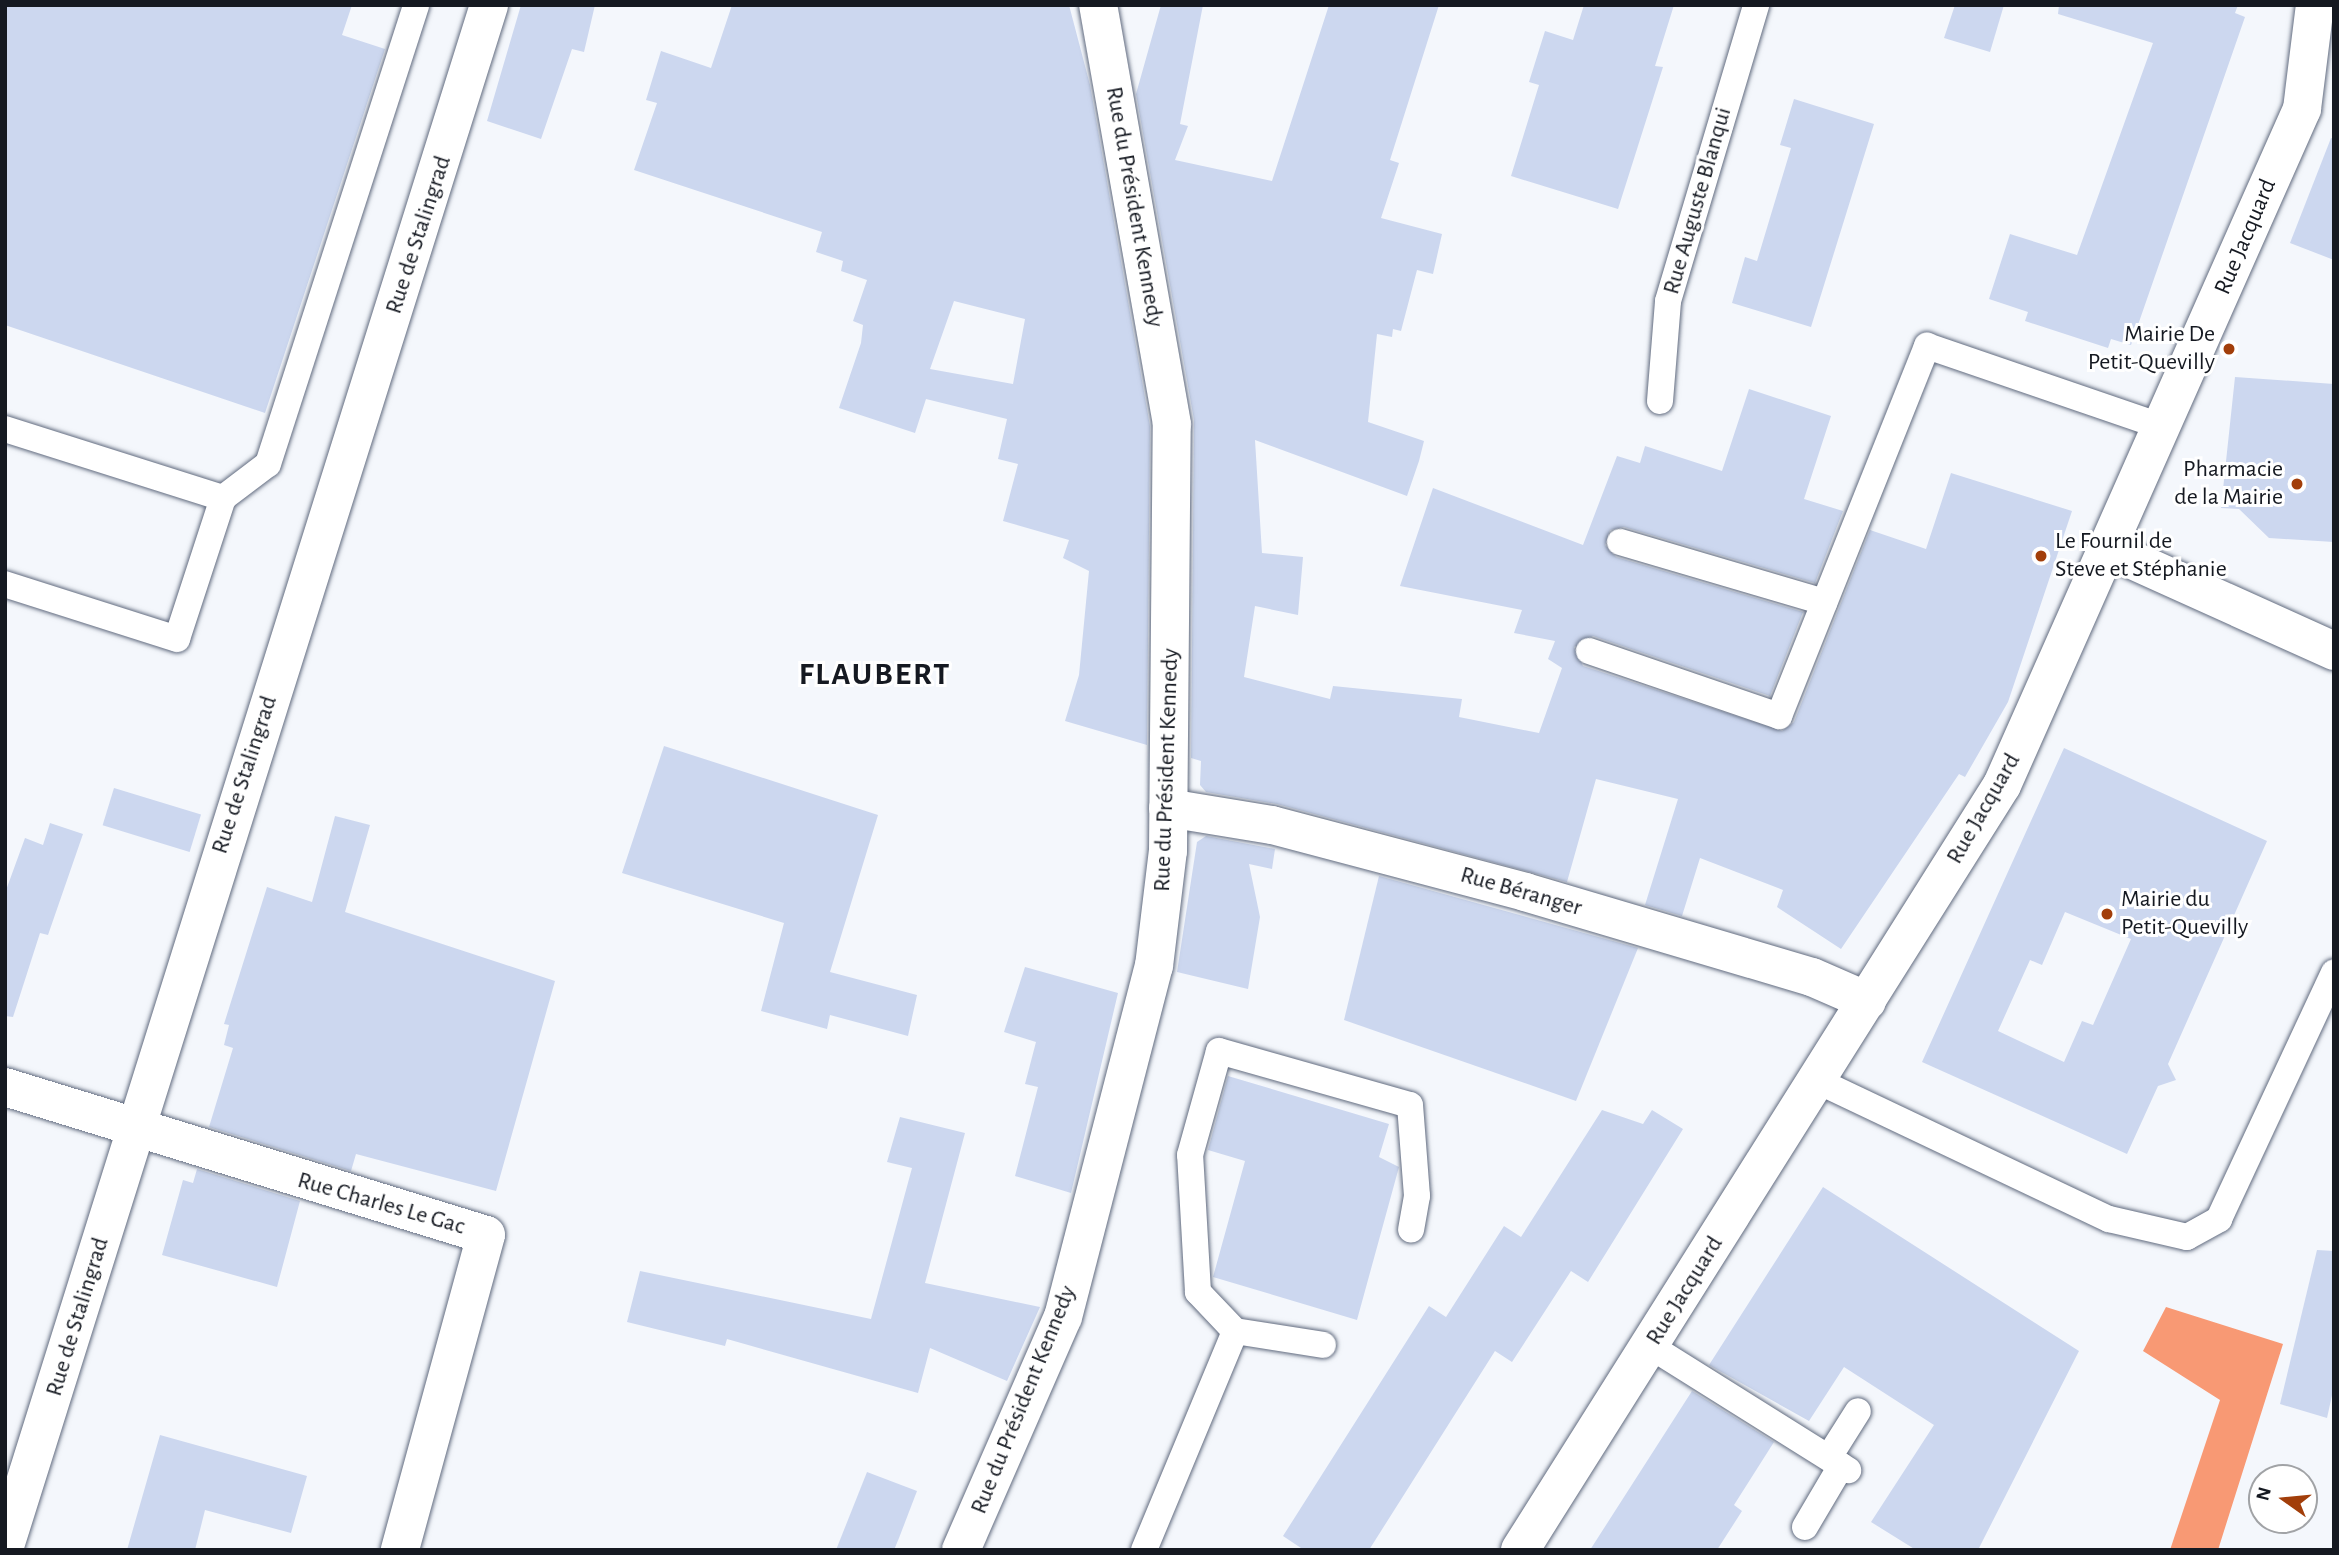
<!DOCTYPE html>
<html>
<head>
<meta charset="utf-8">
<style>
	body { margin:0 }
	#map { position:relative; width:2339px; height:1555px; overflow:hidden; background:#f4f7fc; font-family:"Alegreya Sans",sans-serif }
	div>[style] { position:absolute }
	.water>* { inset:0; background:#f89974 }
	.building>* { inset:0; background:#ccd7ef; transform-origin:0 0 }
	.roads { filter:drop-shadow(0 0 2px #616b7f) drop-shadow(0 0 2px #616b7f) }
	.service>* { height:26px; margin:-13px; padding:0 13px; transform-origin:13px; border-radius:13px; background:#fff }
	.minor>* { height:38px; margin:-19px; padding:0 19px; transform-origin:19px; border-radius:19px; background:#fff }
	.tertiary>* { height:38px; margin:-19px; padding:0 19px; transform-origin:19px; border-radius:19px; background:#fff }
	.dots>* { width:19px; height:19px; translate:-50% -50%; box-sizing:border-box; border:4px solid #fff; border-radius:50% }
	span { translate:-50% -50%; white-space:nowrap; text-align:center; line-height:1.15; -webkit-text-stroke:6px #fff; paint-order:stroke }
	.street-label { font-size:24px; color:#151921 }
	.poi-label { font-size:24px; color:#151921 }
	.right { translate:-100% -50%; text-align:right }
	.left { translate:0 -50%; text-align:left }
	.district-label { font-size:32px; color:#151921; font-weight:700; letter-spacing:2px }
	.frame { position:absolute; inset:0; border:7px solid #151921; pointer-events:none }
	.north { position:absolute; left:2248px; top:1464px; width:70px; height:70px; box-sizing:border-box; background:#fff; border:2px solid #a1a3a6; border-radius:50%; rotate:285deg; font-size:19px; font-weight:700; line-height:28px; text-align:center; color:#151921 }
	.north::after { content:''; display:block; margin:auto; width:24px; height:32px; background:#a23e0a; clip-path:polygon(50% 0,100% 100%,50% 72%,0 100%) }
</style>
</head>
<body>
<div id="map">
	<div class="water">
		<div style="clip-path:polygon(2166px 1307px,2283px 1344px,2218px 1550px,2170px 1550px,2220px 1400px,2143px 1351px)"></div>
	</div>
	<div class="building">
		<div style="clip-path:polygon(5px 5px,352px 5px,342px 35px,385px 49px,265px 413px,5px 325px)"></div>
		<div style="clip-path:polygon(521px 5px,595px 5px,584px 52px,572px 49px,541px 139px,487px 121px)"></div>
		<div style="clip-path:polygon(evenodd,732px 5px,1069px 5px,1090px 85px,1150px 426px,1147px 745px,1065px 721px,1079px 675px,1089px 571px,1063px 558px,1069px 540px,1003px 521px,1018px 464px,998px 459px,1007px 419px,926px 399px,915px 433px,839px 408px,861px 343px,863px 325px,853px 321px,867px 280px,841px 271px,843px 261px,816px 252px,822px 232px,634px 170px,657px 103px,646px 100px,661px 51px,711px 68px,732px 5px,954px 301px,1025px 319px,1013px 384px,930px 369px,954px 301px)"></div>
		<div style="clip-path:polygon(1161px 5px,1203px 5px,1180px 124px,1188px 126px,1175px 160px,1272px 181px,1329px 5px,1439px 5px,1390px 160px,1399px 163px,1381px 218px,1442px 234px,1433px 274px,1417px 270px,1401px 331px,1393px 329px,1392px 337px,1377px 334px,1368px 422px,1424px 441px,1419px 461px,1407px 496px,1255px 440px,1262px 553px,1303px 557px,1298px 615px,1255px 606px,1244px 677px,1330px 699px,1333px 686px,1462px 699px,1459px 717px,1539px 733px,1562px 668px,1548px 659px,1555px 641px,1514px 633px,1522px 610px,1400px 586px,1433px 488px,1583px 545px,1617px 456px,1640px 463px,1645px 446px,1722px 471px,1749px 389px,1831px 416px,1804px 499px,1843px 511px,1815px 583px,1624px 527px,1610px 530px,1605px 545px,1616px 557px,1803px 612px,1770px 696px,1593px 636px,1574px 647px,1583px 666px,1782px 731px,1794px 722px,1870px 530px,1926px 549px,1951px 473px,2072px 511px,2008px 702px,1965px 777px,1959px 774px,1841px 949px,1777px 907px,1783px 890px,1700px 858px,1682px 916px,1645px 905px,1678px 799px,1596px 779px,1567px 882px,1277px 804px,1206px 792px,1200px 785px,1201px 761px,1191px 758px,1194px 420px,1136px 94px)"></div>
		<div style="clip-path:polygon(1584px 5px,1674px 5px,1655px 66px,1663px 67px,1618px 209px,1511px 176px,1539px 85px,1529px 82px,1545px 31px,1573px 40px)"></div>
		<div style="clip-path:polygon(1955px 5px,2004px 5px,1990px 52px,1944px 38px)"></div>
		<div style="clip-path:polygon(2059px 5px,2238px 5px,2235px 13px,2245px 17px,2131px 345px,2111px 339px,2108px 348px,2025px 321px,2028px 312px,1989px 299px,2010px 234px,2077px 255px,2153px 43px,2058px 14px)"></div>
		<div style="clip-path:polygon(1794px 99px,1874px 124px,1811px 327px,1732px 303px,1745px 257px,1757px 261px,1791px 148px,1780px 145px)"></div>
		<div style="clip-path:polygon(2331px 138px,2334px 139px,2334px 260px,2290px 243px)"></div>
		<div style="clip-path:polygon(2235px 377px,2334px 384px,2334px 542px,2269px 538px,2239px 509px,2221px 508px)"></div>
		<div style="clip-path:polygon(664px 746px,878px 815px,830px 972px,917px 995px,908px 1036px,830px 1015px,827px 1029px,761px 1011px,784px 923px,622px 873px)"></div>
		<div style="clip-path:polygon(evenodd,2064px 748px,2267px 841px,2168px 1064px,2176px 1080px,2158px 1086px,2127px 1154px,1922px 1062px,2064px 748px,2065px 912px,2131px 939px,2093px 1025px,2082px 1021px,2064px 1062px,1998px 1031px,2030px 960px,2042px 965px,2065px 912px)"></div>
		<div style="left:114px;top:788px;width:91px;height:39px;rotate:17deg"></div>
		<div style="clip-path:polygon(335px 816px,370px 825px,345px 912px,555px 981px,496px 1191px,356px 1154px,351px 1171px,209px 1127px,233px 1048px,224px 1045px,229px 1025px,224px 1024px,267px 887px,312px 902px)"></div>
		<div style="clip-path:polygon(50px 823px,83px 834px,48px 935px,40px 933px,13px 1017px,5px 1016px,5px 893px,25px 838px,43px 845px)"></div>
		<div style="clip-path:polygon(1206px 836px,1275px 849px,1272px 869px,1249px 864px,1260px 917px,1248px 989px,1177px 972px,1197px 842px)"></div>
		<div style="clip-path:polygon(1379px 876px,1638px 948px,1576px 1101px,1344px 1020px)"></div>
		<div style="clip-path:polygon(1025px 967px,1118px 993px,1071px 1193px,1015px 1176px,1038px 1087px,1025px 1084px,1036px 1042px,1004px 1032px)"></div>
		<div style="clip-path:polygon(1228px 1076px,1389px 1124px,1379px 1157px,1399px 1167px,1357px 1320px,1213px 1277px,1245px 1161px,1208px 1150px)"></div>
		<div style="clip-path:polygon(1602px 1110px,1643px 1124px,1652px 1110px,1683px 1129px,1588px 1282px,1571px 1271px,1512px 1362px,1495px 1351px,1369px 1550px,1304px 1550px,1283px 1536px,1429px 1306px,1446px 1317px,1504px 1226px,1521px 1237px)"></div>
		<div style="clip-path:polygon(900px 1117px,965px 1133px,925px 1283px,1040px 1307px,1007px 1381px,930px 1348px,918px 1393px,727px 1339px,725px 1346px,627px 1322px,640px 1271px,871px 1319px,912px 1168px,887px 1162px)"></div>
		<div style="clip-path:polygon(197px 1169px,300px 1201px,277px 1287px,162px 1255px,183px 1180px,193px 1183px)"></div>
		<div style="clip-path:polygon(1823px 1187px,2079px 1351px,1978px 1550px,1916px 1550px,1871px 1522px,1934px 1425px,1844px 1367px,1809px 1421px,1709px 1365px)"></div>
		<div style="clip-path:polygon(2317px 1250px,2334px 1251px,2334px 1386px,2327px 1418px,2280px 1404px)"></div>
		<div style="clip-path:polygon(1692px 1391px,1774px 1442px,1734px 1505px,1742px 1511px,1717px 1550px,1590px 1550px)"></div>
		<div style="clip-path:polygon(160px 1435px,307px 1476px,291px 1533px,205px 1510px,195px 1550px,127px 1550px)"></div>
		<div style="clip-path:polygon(867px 1472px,917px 1491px,899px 1538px,894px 1550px,836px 1550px)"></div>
	</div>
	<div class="roads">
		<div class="service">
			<div style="left:1660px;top:401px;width:100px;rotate:-85.4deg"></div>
			<div style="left:1668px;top:301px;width:309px;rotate:-73.4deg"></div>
			<div style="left:5px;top:429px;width:229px;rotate:17.6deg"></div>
			<div style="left:223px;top:498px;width:148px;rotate:108.1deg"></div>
			<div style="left:177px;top:639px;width:181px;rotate:-162.3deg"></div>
			<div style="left:223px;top:498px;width:56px;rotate:-37.1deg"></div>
			<div style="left:268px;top:464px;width:482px;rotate:-72.1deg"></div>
			<div style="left:1620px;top:542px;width:213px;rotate:16.4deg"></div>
			<div style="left:1589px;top:651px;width:201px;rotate:18.9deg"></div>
			<div style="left:1779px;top:716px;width:399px;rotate:-68.2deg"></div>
			<div style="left:1927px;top:346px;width:250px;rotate:18.9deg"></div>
			<div style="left:1818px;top:1081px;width:322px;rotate:25.4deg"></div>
			<div style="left:2109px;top:1219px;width:80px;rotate:13deg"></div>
			<div style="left:2187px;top:1237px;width:37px;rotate:-29deg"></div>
			<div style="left:2219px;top:1219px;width:272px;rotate:-65deg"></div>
			<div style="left:1235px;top:1331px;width:89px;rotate:9deg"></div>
			<div style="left:1650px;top:1346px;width:234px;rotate:32.1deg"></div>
			<div style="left:1829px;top:1457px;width:54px;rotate:-57.8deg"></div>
			<div style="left:1805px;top:1527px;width:71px;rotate:-59.5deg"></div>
			<div style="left:1144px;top:1550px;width:237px;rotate:-67.4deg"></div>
			<div style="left:1235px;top:1331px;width:54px;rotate:-133.5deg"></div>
			<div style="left:1198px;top:1292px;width:137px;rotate:-93.3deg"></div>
			<div style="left:1190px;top:1155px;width:108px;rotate:-74.4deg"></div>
			<div style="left:1219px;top:1051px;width:198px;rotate:15.8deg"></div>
			<div style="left:1410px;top:1105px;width:91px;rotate:85.6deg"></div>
			<div style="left:1417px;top:1196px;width:34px;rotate:100deg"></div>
		</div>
		<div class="minor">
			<div style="left:1168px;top:808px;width:105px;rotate:9.3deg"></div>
			<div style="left:1272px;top:825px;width:262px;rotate:14.8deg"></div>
			<div style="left:1525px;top:892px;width:299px;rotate:16.5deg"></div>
			<div style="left:1812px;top:977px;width:60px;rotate:23.6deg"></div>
			<div style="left:5px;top:1087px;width:503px;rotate:17.1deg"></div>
			<div style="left:486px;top:1235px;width:327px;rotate:105.3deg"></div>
			<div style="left:961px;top:1550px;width:254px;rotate:-66.4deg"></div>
			<div style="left:1063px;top:1317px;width:363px;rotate:-75.5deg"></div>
			<div style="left:1154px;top:966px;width:116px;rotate:-83.1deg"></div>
			<div style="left:1168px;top:851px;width:427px;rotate:-89.5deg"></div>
			<div style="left:1172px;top:424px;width:425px;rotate:-100deg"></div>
		</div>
		<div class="tertiary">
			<div style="left:2108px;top:549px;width:248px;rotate:24.3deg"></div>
			<div style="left:5px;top:1546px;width:1615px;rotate:-72.56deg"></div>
			<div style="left:1520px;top:1550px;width:904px;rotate:-57.79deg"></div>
			<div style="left:2002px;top:785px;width:740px;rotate:-66.07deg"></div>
			<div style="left:2302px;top:109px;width:105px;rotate:-82.9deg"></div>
		</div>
	</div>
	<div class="dots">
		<div style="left:2229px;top:349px;background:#a23e0a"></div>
		<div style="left:2297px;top:484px;background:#a23e0a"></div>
		<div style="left:2041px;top:556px;background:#a23e0a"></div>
		<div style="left:2107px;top:914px;background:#a23e0a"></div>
	</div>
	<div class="street-label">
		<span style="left:1698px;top:201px;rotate:-74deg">Rue Auguste Blanqui</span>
		<span style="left:1134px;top:207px;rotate:80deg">Rue du Président Kennedy</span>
		<span style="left:419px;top:235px;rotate:-72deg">Rue de Stalingrad</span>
		<span style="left:2246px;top:237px;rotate:-67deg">Rue Jacquard</span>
		<span style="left:1167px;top:770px;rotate:-88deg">Rue du Président Kennedy</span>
		<span style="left:245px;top:775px;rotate:-72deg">Rue de Stalingrad</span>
		<span style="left:1984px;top:809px;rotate:-60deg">Rue Jacquard</span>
		<span style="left:1521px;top:892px;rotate:16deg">Rue Béranger</span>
		<span style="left:381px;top:1204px;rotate:16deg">Rue Charles Le Gac</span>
		<span style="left:1685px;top:1291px;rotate:-58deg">Rue Jacquard</span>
		<span style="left:78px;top:1317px;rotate:-73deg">Rue de Stalingrad</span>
		<span style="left:1024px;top:1400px;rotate:-68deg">Rue du Président Kennedy</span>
	</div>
	<div class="poi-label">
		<span class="right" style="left:2215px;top:349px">Mairie De<br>Petit-Quevilly</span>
		<span class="right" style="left:2283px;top:484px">Pharmacie<br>de la Mairie</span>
		<span class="left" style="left:2055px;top:556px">Le Fournil de<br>Steve et Stéphanie</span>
		<span class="left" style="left:2121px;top:914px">Mairie du<br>Petit-Quevilly</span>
	</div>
	<div class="district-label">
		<span style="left:875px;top:674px">FLAUBERT</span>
	</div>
	<div class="frame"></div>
	<div class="north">N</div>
</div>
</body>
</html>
